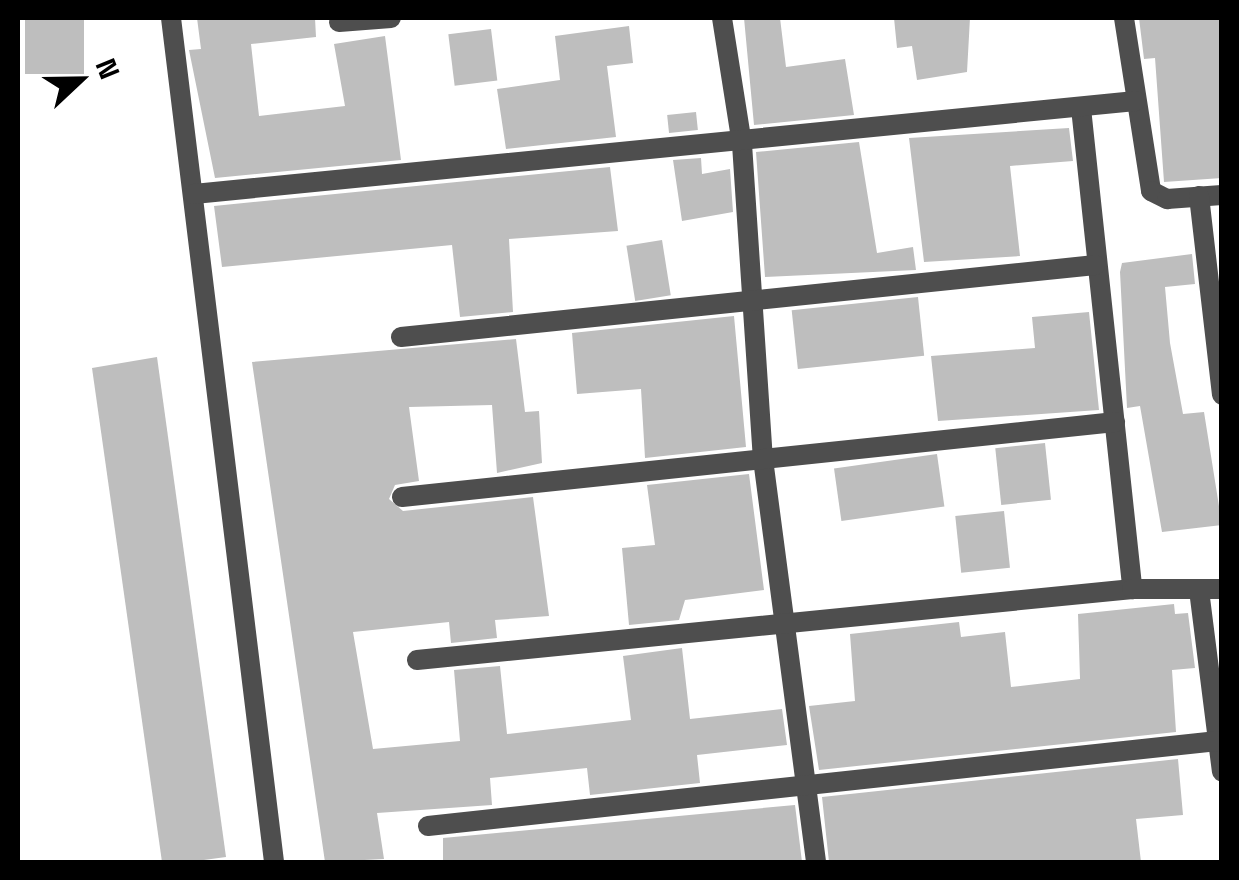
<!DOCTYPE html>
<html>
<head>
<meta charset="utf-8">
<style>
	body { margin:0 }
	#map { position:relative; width:1239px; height:880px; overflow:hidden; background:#fff; font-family:"Space Grotesk",sans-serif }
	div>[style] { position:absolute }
	.building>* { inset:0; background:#bebebe; transform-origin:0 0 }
	.minor>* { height:20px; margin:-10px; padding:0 10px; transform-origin:10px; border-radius:10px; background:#4e4e4e }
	span { translate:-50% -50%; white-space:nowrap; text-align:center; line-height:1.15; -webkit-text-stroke:8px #fff; paint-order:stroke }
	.frame { position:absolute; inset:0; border:20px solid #000; pointer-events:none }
	.north { position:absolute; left:30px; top:30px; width:100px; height:100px; -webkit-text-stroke:8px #fff; paint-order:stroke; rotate:68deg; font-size:28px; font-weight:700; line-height:40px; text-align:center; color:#000 }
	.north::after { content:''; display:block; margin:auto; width:35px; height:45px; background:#000; clip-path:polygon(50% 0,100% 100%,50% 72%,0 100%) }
</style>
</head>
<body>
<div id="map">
	<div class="building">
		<div style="left:25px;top:18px;width:59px;height:56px"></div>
		<div style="clip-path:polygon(197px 18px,315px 18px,316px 37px,251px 44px,259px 116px,345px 106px,334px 44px,385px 36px,401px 160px,215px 178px,189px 50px,201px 49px)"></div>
		<div style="clip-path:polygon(744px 18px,780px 18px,786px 67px,845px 59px,854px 115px,754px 125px)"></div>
		<div style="clip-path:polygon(894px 18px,970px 18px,967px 72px,917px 80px,912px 46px,897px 48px)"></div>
		<div style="clip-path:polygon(1139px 18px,1222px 18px,1222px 178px,1164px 182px,1155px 58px,1144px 59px)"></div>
		<div style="clip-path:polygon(629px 26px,633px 63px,607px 66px,616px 137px,506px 149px,497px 89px,560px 80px,555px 36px)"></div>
		<div style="left:491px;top:29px;width:52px;height:43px;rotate:83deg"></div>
		<div style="left:696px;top:112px;width:18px;height:29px;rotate:84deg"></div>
		<div style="clip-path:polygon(1069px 128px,1073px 161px,1010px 166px,1020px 256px,924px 262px,909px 138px)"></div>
		<div style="clip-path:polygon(859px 142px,877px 253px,913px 247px,916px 270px,765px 277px,756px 152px)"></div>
		<div style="clip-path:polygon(701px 158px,702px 174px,730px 169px,733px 212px,682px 221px,673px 160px)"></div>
		<div style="clip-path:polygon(610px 167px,618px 231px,509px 239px,513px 312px,460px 317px,452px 245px,222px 267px,214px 206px)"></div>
		<div style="left:662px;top:240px;width:56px;height:36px;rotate:81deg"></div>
		<div style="clip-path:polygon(1192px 254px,1195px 284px,1165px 287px,1170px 343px,1183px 414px,1204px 412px,1222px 525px,1162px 532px,1140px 406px,1127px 408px,1120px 272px,1122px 263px)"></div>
		<div style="left:918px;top:297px;width:59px;height:127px;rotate:84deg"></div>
		<div style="clip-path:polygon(1089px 312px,1099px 410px,938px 421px,931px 356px,1035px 348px,1032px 317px)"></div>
		<div style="clip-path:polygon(734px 316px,746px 447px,645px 458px,641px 389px,577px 394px,572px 333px)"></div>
		<div style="clip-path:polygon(516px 339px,525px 412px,539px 411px,542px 463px,497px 473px,492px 405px,409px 407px,419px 481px,395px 485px,389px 499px,403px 511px,533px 497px,549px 616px,495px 620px,497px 638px,451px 643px,449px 622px,353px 632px,373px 749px,460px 741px,454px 670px,500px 666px,507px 734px,631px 720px,623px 656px,682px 648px,690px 719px,782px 709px,787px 745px,697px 755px,700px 783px,590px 795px,587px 768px,490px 778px,492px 805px,377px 813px,384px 859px,325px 862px,252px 362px)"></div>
		<div style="clip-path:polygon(157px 357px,226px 857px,189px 862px,162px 862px,92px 368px)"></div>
		<div style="left:1045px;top:443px;width:57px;height:50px;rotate:84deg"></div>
		<div style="left:937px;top:454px;width:53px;height:104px;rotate:82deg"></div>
		<div style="clip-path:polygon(749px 474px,764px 590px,685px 600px,679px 620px,629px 625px,622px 548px,655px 545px,647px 485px)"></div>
		<div style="left:1004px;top:511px;width:57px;height:49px;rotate:84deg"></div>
		<div style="clip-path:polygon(1174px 604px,1175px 614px,1188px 613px,1195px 668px,1172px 670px,1176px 732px,819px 770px,809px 706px,855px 701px,850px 634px,959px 622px,961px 637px,1005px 632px,1011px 687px,1080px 679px,1078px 614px)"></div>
		<div style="clip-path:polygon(1178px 759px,1183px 815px,1136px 819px,1141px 862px,829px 862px,822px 797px)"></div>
		<div style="clip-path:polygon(795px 805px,802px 862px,443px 862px,443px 838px)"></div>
	</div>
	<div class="minor">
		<div style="left:171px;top:18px;width:850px;rotate:83.04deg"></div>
		<div style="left:722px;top:18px;width:128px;rotate:81deg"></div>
		<div style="left:742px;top:144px;width:316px;rotate:86.2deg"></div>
		<div style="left:763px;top:459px;width:406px;rotate:82.5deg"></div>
		<div style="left:1124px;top:18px;width:175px;rotate:81.1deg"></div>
		<div style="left:1151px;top:191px;width:18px;rotate:27deg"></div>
		<div style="left:1167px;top:199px;width:55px;rotate:-4.2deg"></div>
		<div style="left:339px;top:22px;width:52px;rotate:-4.4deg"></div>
		<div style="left:1081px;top:108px;width:484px;rotate:83.9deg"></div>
		<div style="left:194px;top:194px;width:946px;rotate:-5.64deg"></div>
		<div style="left:1199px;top:196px;width:200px;rotate:83.4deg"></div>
		<div style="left:401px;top:337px;width:698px;rotate:-5.92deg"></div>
		<div style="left:402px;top:497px;width:717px;rotate:-6deg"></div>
		<div style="left:1199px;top:590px;width:183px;rotate:82.8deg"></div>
		<div style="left:417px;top:660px;width:719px;rotate:-5.67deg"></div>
		<div style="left:1132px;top:589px;width:90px"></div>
		<div style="left:428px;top:826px;width:794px;rotate:-6.15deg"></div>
	</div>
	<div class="frame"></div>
	<div class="north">N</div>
</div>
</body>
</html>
